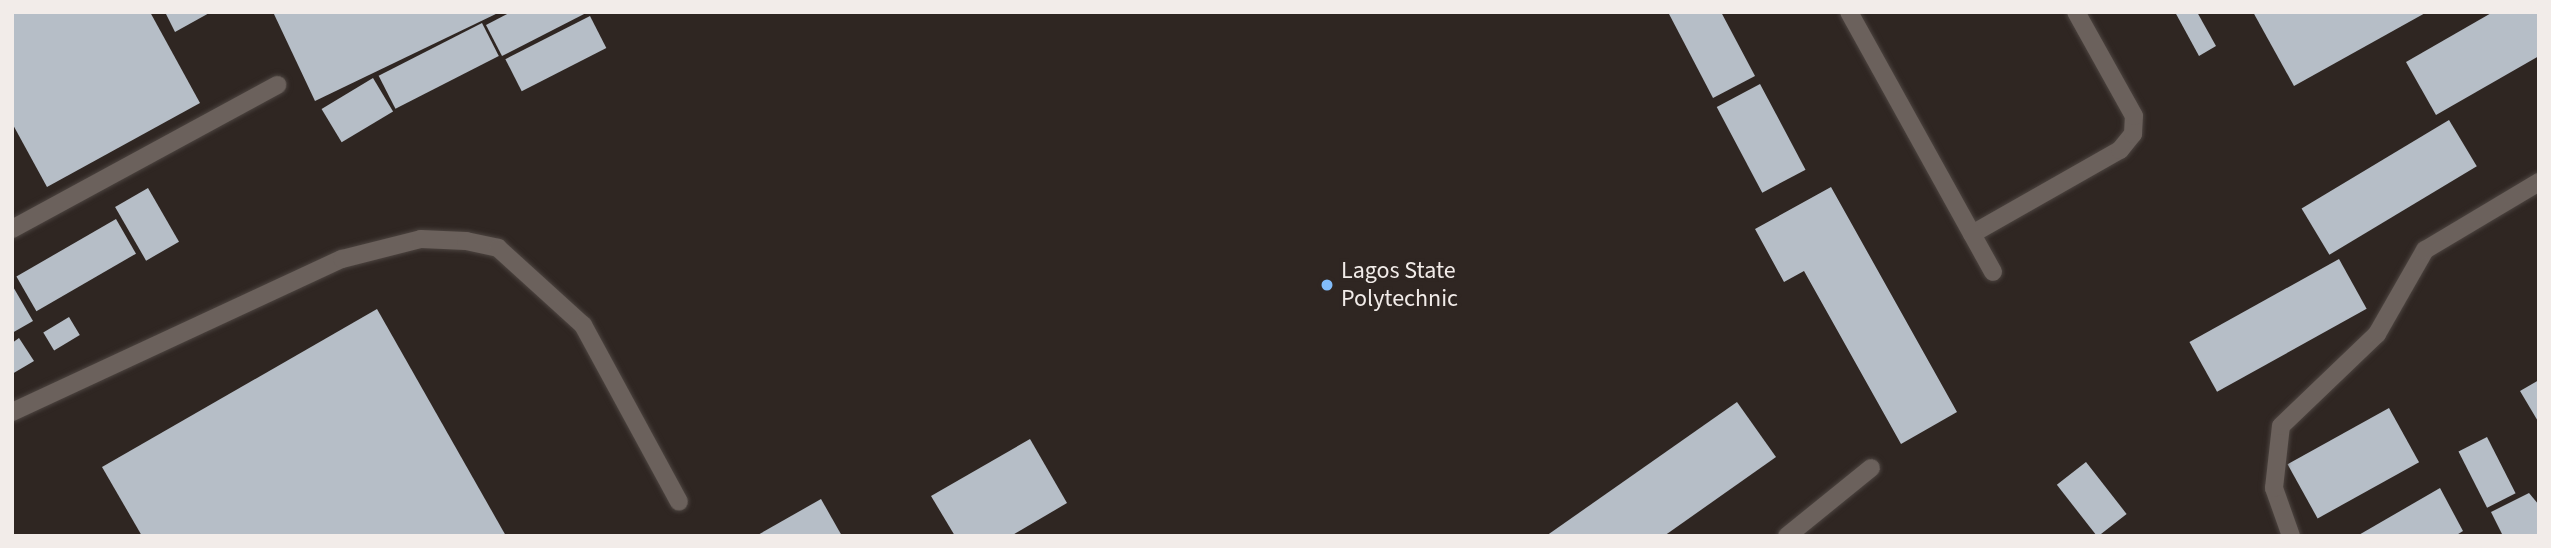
<!DOCTYPE html>
<html>
<head>
<meta charset="utf-8">
<style>
	body { margin:0 }
	#map { position:relative; width:2551px; height:548px; overflow:hidden; background:#2f2622; font-family:"Source Sans 3",sans-serif }
	div>[style] { position:absolute }
	.building>* { inset:0; background:#b6bec7; transform-origin:0 0 }
	.roads { filter:drop-shadow(0 0 2px #4c4440) drop-shadow(0 0 2px #4c4440) }
	.lane>* { height:18px; margin:-9px; padding:0 9px; transform-origin:9px; border-radius:9px; background:#6b615c }
	.street>* { height:18px; margin:-9px; padding:0 9px; transform-origin:9px; border-radius:9px; background:#6b615c }
	.dots>* { width:19px; height:19px; translate:-50% -50%; box-sizing:border-box; border:4px solid #2f2622; border-radius:50% }
	span { translate:-50% -50%; white-space:nowrap; text-align:center; line-height:1.15; -webkit-text-stroke:7px #2f2622; paint-order:stroke }
	.poi-label { font-size:24px; color:#f2ece9 }
	.left { translate:0 -50%; text-align:left }
	.frame { position:absolute; inset:0; border:14px solid #f2ece9; pointer-events:none }
</style>
</head>
<body>
<div id="map">
	<div class="building">
		<div style="clip-path:polygon(12px 12px,150px 12px,200px 103px,47px 187px,12px 123px)"></div>
		<div style="clip-path:polygon(165px 12px,211px 12px,175px 32px)"></div>
		<div style="clip-path:polygon(273px 12px,500px 12px,315px 101px)"></div>
		<div style="clip-path:polygon(511px 12px,588px 12px,502px 56px,486px 25px)"></div>
		<div style="clip-path:polygon(1668px 12px,1721px 12px,1755px 76px,1713px 98px)"></div>
		<div style="clip-path:polygon(2175px 12px,2197px 12px,2216px 46px,2199px 56px)"></div>
		<div style="clip-path:polygon(2253px 12px,2427px 12px,2294px 86px)"></div>
		<div style="clip-path:polygon(2493px 12px,2539px 12px,2539px 56px,2436px 115px,2406px 62px)"></div>
		<div style="left:590px;top:16px;width:36px;height:95px;rotate:63deg"></div>
		<div style="left:482px;top:23px;width:37px;height:116px;rotate:63deg"></div>
		<div style="left:373px;top:78px;width:39px;height:60px;rotate:59deg"></div>
		<div style="left:1760px;top:84px;width:97px;height:49px;rotate:62deg"></div>
		<div style="left:2449px;top:120px;width:54px;height:172px;rotate:59deg"></div>
		<div style="clip-path:polygon(1831px 187px,1957px 412px,1901px 444px,1804px 271px,1784px 282px,1755px 229px)"></div>
		<div style="left:148px;top:188px;width:62px;height:38px;rotate:60deg"></div>
		<div style="left:116px;top:219px;width:40px;height:115px;rotate:60deg"></div>
		<div style="left:2339px;top:259px;width:57px;height:171px;rotate:61deg"></div>
		<div style="clip-path:polygon(12px 285px,33px 321px,12px 333px)"></div>
		<div style="clip-path:polygon(377px 309px,506px 536px,142px 536px,102px 467px)"></div>
		<div style="left:69px;top:317px;width:21px;height:30px;rotate:59deg"></div>
		<div style="clip-path:polygon(19px 338px,34px 361px,12px 374px,12px 343px)"></div>
		<div style="clip-path:polygon(2539px 380px,2539px 423px,2520px 391px)"></div>
		<div style="clip-path:polygon(1737px 402px,1776px 457px,1664px 536px,1546px 536px)"></div>
		<div style="left:2389px;top:408px;width:62px;height:116px;rotate:61deg"></div>
		<div style="left:2487px;top:437px;width:63px;height:32px;rotate:63deg"></div>
		<div style="clip-path:polygon(1030px 439px,1067px 503px,1011px 536px,955px 536px,931px 496px)"></div>
		<div style="left:2086px;top:462px;width:66px;height:37px;rotate:52deg"></div>
		<div style="clip-path:polygon(2440px 488px,2463px 531px,2455px 536px,2357px 536px)"></div>
		<div style="clip-path:polygon(2529px 493px,2539px 505px,2539px 536px,2503px 536px,2491px 512px)"></div>
		<div style="clip-path:polygon(821px 499px,842px 536px,756px 536px)"></div>
	</div>
	<div class="roads">
		<div class="lane">
			<div style="left:12px;top:229px;width:302px;rotate:-28.5deg"></div>
			<div style="left:1972px;top:234px;width:170px;rotate:-29.6deg"></div>
			<div style="left:2120px;top:150px;width:21px;rotate:-51deg"></div>
			<div style="left:2133px;top:134px;width:18px;rotate:-87deg"></div>
			<div style="left:2134px;top:116px;width:119px;rotate:-119.1deg"></div>
			<div style="left:12px;top:412px;width:364px;rotate:-24.9deg"></div>
			<div style="left:342px;top:259px;width:81px;rotate:-14.2deg"></div>
			<div style="left:421px;top:239px;width:45px;rotate:2.5deg"></div>
			<div style="left:466px;top:241px;width:33px;rotate:12deg"></div>
			<div style="left:498px;top:248px;width:115px;rotate:42.2deg"></div>
			<div style="left:583px;top:325px;width:201px;rotate:61.5deg"></div>
			<div style="left:1787px;top:536px;width:108px;rotate:-39deg"></div>
			<div style="left:2291px;top:536px;width:51px;rotate:-109.5deg"></div>
			<div style="left:2274px;top:488px;width:62px;rotate:-83.6deg"></div>
			<div style="left:2281px;top:426px;width:133px;rotate:-43.8deg"></div>
			<div style="left:2377px;top:334px;width:97px;rotate:-60.3deg"></div>
			<div style="left:2425px;top:250px;width:133px;rotate:-30.8deg"></div>
		</div>
		<div class="street">
			<div style="left:1849px;top:12px;width:297px;rotate:61deg"></div>
		</div>
	</div>
	<div class="dots">
		<div style="left:1327px;top:285px;background:#82bcfa"></div>
	</div>
	<div class="poi-label">
		<span class="left" style="left:1341px;top:285px">Lagos State<br>Polytechnic</span>
	</div>
	<div class="frame"></div>
</div>
</body>
</html>
